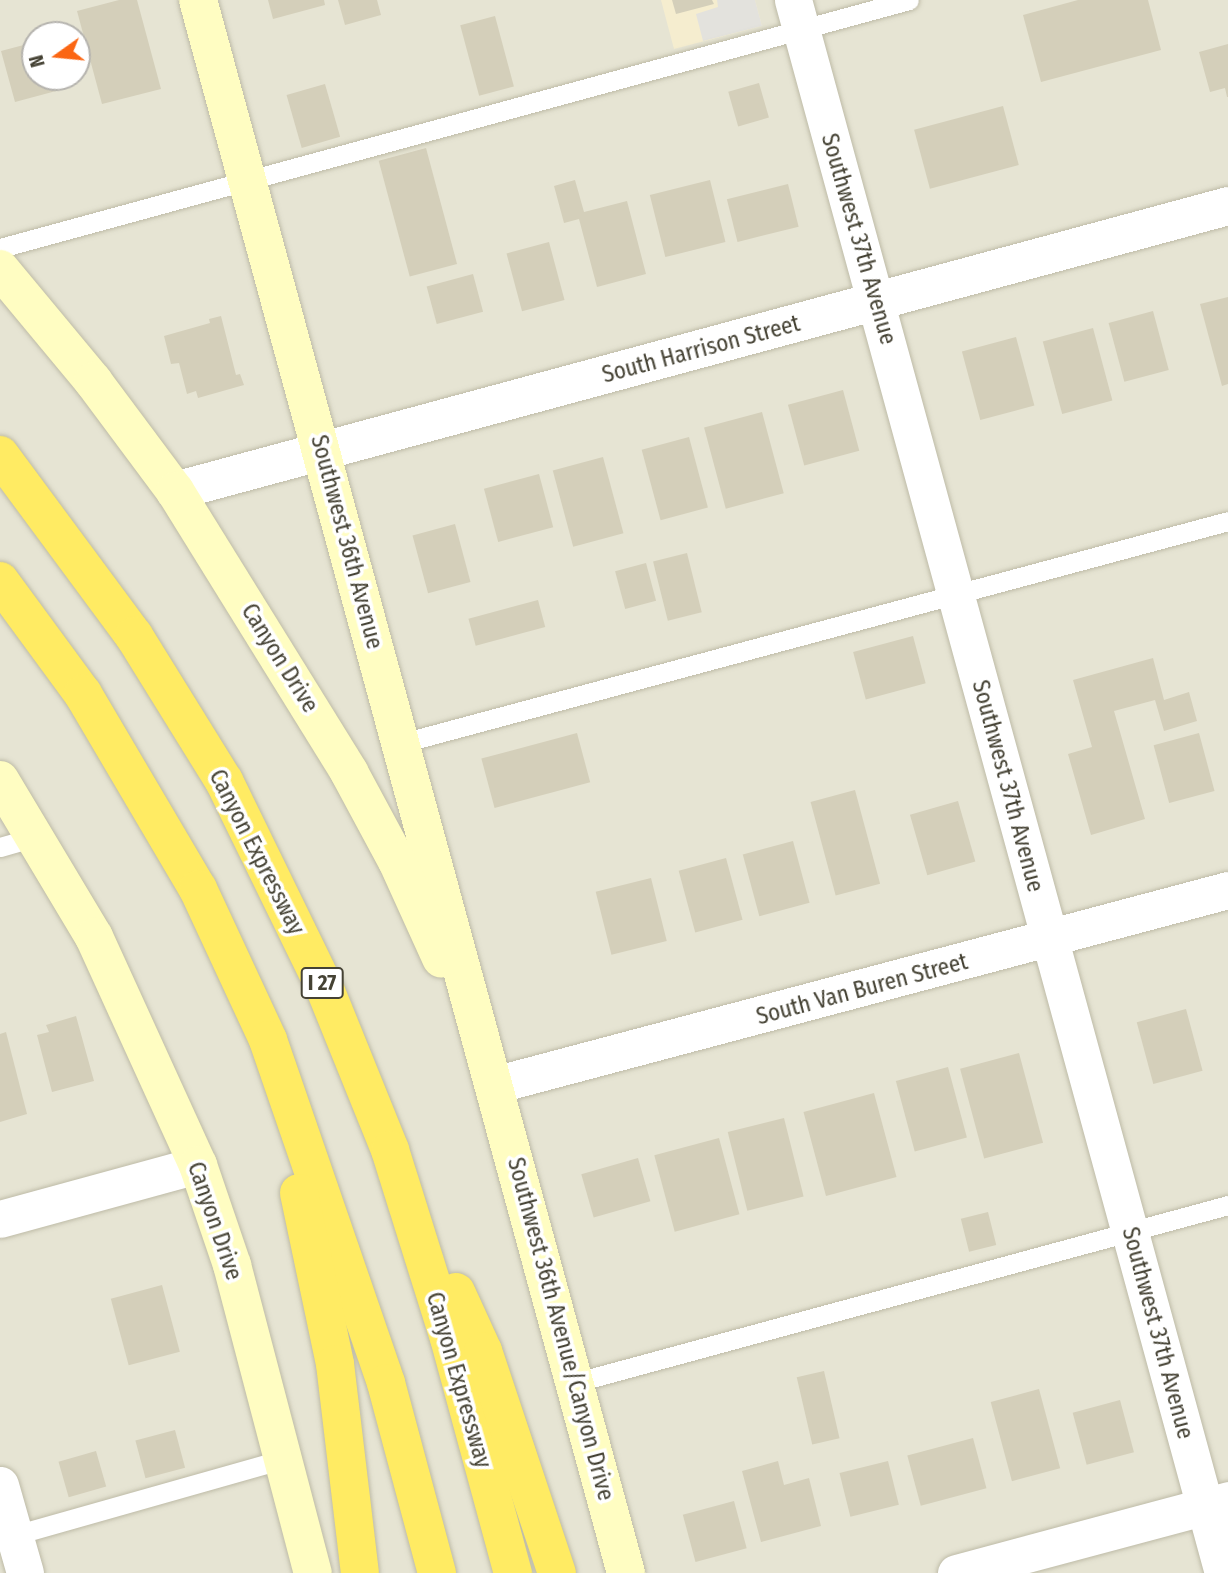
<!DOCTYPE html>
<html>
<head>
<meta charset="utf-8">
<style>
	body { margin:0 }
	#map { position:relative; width:1228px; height:1573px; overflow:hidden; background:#f2f1e5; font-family:"Fira Sans Condensed",sans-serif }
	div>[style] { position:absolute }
	.residential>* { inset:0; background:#e6e4d3 }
	.commercial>* { inset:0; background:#f5edcf }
	.parking>* { inset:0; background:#e3e2dd }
	.building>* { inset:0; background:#d4cfba; transform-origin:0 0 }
	.roads { filter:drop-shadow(0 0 2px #bebba7) drop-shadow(0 0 2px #bebba7) }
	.service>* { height:19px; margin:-9.5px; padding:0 9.5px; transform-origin:9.5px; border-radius:9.5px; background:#fff }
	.minor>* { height:37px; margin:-18.5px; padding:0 18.5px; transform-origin:18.5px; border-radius:18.5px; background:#fff }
	.tertiary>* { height:38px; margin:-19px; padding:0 19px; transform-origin:19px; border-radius:19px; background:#fff }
	.secondary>* { height:38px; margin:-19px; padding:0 19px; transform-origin:19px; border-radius:19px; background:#fffdc2 }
	.motorway>* { height:38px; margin:-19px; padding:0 19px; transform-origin:19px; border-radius:19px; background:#ffeb63 }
	span { translate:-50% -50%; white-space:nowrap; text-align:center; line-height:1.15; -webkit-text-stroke:7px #fff; paint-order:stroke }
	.shield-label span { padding:2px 5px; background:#fff; border:2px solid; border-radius:5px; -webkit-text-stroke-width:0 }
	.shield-label { font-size:21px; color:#454234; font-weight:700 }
	.street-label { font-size:23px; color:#454234 }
	.north { position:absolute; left:21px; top:21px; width:70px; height:70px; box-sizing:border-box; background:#fff; border:2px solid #b5b3ae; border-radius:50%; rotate:255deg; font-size:19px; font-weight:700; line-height:28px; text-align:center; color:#454234 }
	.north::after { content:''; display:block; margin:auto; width:24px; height:32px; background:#fb6613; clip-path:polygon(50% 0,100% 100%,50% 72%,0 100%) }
</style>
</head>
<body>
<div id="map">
	<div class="residential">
		<div style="clip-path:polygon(evenodd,0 0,1228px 0,1228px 1573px,0 1573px,0 0,35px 35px,77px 35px,77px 77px,35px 77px,35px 35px)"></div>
	</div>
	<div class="commercial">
		<div style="clip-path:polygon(661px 0,755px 0,762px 26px,674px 49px)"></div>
	</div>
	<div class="parking">
		<div style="clip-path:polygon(717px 0,755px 0,762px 26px,703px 41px,696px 14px,718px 7px)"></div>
	</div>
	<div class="building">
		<div style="clip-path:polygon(119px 0,137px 0,161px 89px,102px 104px,77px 11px)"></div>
		<div style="clip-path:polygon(268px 0,324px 0,325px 5px,273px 19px)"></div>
		<div style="clip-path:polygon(338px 0,377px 0,381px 15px,345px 25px)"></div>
		<div style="clip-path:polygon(672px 0,712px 0,714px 4px,676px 14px)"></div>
		<div style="clip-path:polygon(1078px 0,1148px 0,1161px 50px,1041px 82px,1023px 15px)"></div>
		<div style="left:495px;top:16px;width:73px;height:36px;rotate:75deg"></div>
		<div style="clip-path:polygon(35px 42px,35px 77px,68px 77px,71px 87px,15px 102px,1px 51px)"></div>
		<div style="clip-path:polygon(1228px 44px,1228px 97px,1227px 97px,1225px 88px,1210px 92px,1199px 52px)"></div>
		<div style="left:759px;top:83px;width:36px;height:32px;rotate:74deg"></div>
		<div style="left:325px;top:84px;width:55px;height:40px;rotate:74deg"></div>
		<div style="left:1003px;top:106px;width:61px;height:92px;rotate:75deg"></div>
		<div style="left:426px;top:148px;width:120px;height:49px;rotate:75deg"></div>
		<div style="clip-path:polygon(575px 180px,584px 212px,627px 201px,646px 274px,597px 287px,579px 219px,564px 223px,554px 186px)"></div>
		<div style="left:710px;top:180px;width:64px;height:62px;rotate:76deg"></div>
		<div style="left:788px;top:184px;width:44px;height:63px;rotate:76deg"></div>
		<div style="left:549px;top:242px;width:60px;height:44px;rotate:75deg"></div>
		<div style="left:473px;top:274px;width:39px;height:48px;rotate:75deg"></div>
		<div style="clip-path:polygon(1228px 297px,1228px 384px,1222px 386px,1200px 304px)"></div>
		<div style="left:1153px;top:311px;width:61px;height:46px;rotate:75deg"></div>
		<div style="clip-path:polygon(221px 316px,236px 375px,240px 374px,244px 385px,198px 398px,196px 391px,187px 394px,179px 363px,171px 364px,164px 336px,210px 323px,209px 319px)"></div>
		<div style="left:1093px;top:328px;width:75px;height:52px;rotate:75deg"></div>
		<div style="left:1016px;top:337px;width:71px;height:56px;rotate:75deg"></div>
		<div style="left:843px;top:390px;width:63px;height:57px;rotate:75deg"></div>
		<div style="left:762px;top:412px;width:84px;height:60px;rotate:75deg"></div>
		<div style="left:689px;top:437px;width:73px;height:49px;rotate:75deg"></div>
		<div style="left:603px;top:457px;width:79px;height:52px;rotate:75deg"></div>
		<div style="left:539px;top:474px;width:55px;height:57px;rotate:75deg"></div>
		<div style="left:455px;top:524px;width:60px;height:44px;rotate:75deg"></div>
		<div style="left:687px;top:553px;width:61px;height:35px;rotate:76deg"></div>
		<div style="left:646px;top:563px;width:39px;height:32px;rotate:75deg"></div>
		<div style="left:538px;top:600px;width:28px;height:72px;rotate:75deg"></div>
		<div style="left:913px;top:636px;width:49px;height:62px;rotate:75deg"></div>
		<div style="clip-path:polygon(1153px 658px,1164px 700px,1189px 692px,1197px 721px,1164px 731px,1155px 700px,1114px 711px,1145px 819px,1091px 835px,1068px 754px,1092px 747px,1073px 680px)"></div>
		<div style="left:577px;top:733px;width:51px;height:99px;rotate:75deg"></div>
		<div style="left:1199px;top:733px;width:60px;height:47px;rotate:75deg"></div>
		<div style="left:855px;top:790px;width:97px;height:46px;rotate:75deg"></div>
		<div style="left:958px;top:801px;width:63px;height:50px;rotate:74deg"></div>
		<div style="left:793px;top:841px;width:64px;height:52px;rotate:75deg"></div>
		<div style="left:726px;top:858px;width:64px;height:49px;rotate:75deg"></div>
		<div style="left:651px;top:878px;width:65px;height:57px;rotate:76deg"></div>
		<div style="left:1186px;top:1009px;width:64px;height:51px;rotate:75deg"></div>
		<div style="clip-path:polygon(76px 1016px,94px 1081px,52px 1092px,37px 1035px,49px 1032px,46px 1025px)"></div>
		<div style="clip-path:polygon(6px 1032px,27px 1114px,0 1122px,0 1034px)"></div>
		<div style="left:1019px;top:1053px;width:93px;height:61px;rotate:75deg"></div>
		<div style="left:948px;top:1067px;width:73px;height:54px;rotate:75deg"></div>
		<div style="left:874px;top:1093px;width:87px;height:73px;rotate:75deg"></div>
		<div style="left:784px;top:1118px;width:81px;height:58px;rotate:76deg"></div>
		<div style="left:719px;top:1138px;width:79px;height:67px;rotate:75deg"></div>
		<div style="left:638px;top:1158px;width:45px;height:59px;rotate:74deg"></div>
		<div style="left:988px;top:1212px;width:34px;height:28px;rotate:76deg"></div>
		<div style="left:162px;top:1285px;width:69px;height:53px;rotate:75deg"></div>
		<div style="left:824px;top:1371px;width:69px;height:28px;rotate:77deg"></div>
		<div style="left:1039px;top:1389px;width:82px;height:50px;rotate:75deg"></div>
		<div style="left:1120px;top:1400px;width:54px;height:49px;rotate:75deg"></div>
		<div style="left:175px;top:1430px;width:39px;height:41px;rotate:75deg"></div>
		<div style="left:973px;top:1438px;width:52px;height:68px;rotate:75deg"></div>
		<div style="left:96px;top:1451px;width:37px;height:39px;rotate:74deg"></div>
		<div style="clip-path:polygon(778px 1461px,784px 1485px,809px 1478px,821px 1526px,761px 1542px,742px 1471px)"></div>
		<div style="left:888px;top:1461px;width:45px;height:50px;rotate:76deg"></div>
		<div style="left:734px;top:1501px;width:49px;height:53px;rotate:75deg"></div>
	</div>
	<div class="roads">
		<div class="service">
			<div style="left:0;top:248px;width:942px;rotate:-15.26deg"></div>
			<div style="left:402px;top:743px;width:855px;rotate:-15.04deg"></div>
			<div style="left:0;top:847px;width:36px;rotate:-16deg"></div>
			<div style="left:577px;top:1382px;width:675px;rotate:-15.21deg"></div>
			<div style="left:8px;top:1537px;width:286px;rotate:-15.8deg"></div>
		</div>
		<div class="minor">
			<div style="left:793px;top:0;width:1631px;rotate:74.71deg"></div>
			<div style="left:494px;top:1085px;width:759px;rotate:-14.88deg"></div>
			<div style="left:0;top:1219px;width:205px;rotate:-15.3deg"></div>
			<div style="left:0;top:1485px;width:91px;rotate:74.1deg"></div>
			<div style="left:956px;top:1573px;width:282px;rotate:-15deg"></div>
		</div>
		<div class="tertiary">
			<div style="left:175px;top:491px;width:1091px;rotate:-15.14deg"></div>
		</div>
		<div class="secondary">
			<div style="left:198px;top:0;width:1630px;rotate:74.78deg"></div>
			<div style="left:0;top:269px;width:146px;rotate:50.3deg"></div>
			<div style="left:93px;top:381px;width:137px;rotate:53.3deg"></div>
			<div style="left:175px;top:491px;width:331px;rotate:58.2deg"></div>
			<div style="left:349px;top:772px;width:101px;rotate:61.7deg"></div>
			<div style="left:397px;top:861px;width:107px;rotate:65.6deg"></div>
			<div style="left:0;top:780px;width:183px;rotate:59.1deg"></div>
			<div style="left:94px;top:937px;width:251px;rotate:65.5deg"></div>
			<div style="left:198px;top:1165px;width:106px;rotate:71.2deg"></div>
			<div style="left:232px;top:1265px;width:318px;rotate:75.3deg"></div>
		</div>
		<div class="motorway">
			<div style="left:0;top:455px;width:225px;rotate:53.5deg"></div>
			<div style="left:134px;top:636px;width:171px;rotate:58.2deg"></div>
			<div style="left:224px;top:781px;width:226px;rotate:64deg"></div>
			<div style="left:323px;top:984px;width:179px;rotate:68deg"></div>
			<div style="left:390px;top:1150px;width:197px;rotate:72.6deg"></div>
			<div style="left:449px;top:1338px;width:244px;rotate:74.8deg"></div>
			<div style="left:0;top:581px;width:140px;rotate:53.7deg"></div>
			<div style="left:83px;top:694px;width:226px;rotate:59.5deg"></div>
			<div style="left:198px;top:889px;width:166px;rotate:65.1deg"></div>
			<div style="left:268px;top:1040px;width:363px;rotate:71deg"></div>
			<div style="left:386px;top:1383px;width:197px;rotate:75deg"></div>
			<div style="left:299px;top:1193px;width:175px;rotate:78.1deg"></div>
			<div style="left:335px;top:1364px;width:210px;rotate:83.2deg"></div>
			<div style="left:456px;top:1292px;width:65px;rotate:65.4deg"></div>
			<div style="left:483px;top:1351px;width:234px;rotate:71.6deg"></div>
		</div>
	</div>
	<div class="shield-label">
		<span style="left:322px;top:983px">I 27</span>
	</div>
	<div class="street-label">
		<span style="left:859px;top:239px;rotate:74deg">Southwest 37th Avenue</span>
		<span style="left:701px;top:349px;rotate:-15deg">South Harrison Street</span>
		<span style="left:347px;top:542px;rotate:75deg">Southwest 36th Avenue</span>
		<span style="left:280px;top:658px;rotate:58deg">Canyon Drive</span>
		<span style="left:1008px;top:786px;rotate:75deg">Southwest 37th Avenue</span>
		<span style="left:257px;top:852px;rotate:63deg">Canyon Expressway</span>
		<span style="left:862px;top:989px;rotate:-15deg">South Van Buren Street</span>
		<span style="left:215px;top:1221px;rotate:71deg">Canyon Drive</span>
		<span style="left:561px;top:1329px;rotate:75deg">Southwest 36th Avenue/Canyon Drive</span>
		<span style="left:1158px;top:1333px;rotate:75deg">Southwest 37th Avenue</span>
		<span style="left:459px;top:1380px;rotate:74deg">Canyon Expressway</span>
	</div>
	<div class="north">N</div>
</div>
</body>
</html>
